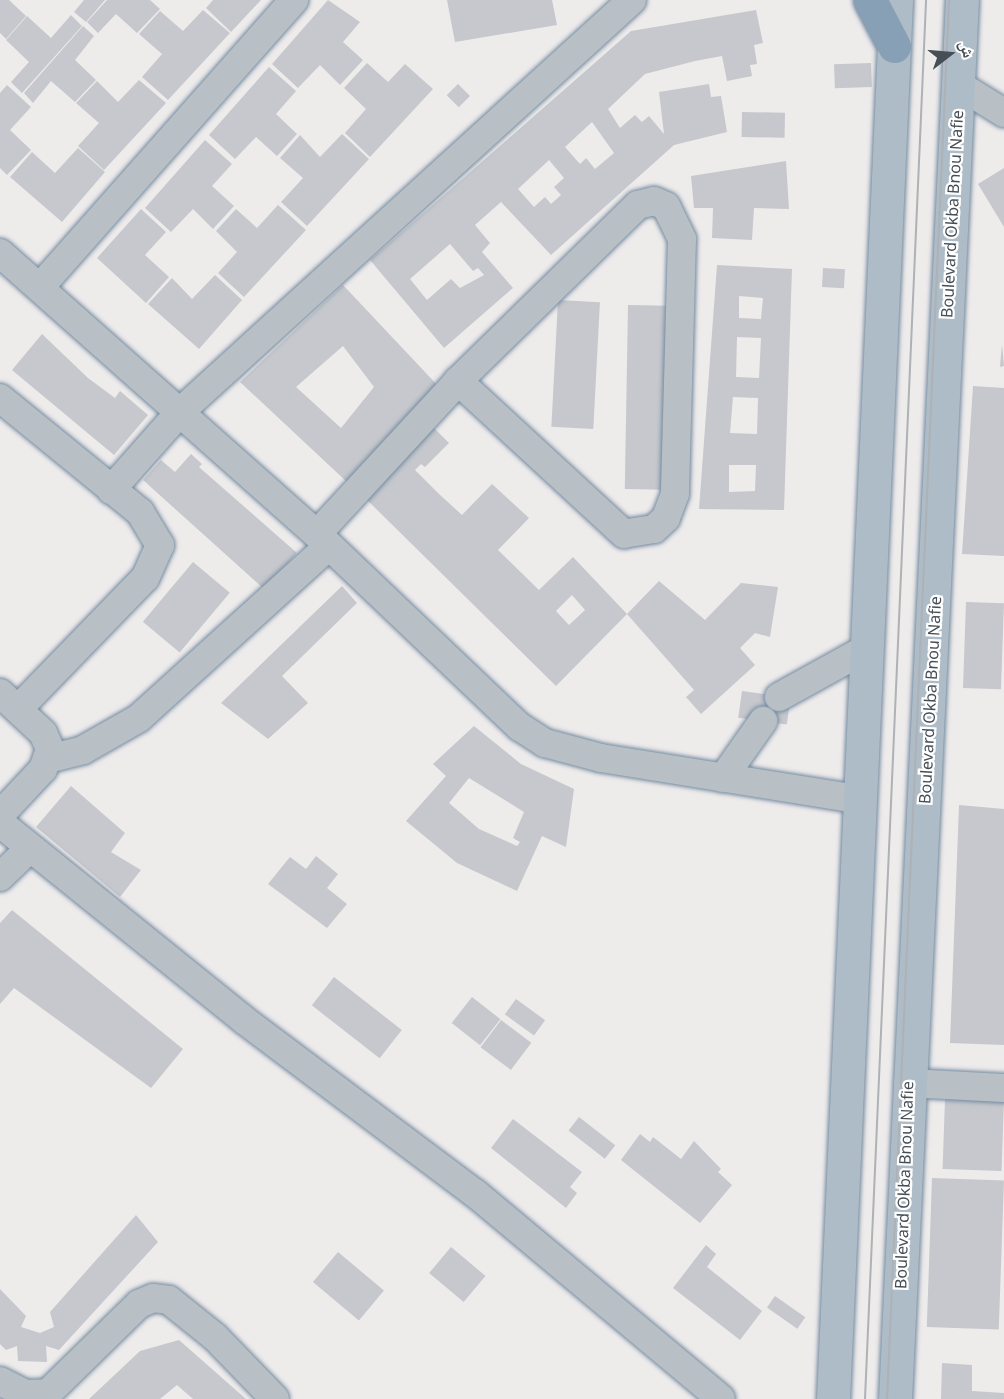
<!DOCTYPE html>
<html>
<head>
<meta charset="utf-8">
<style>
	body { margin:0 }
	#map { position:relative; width:1004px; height:1399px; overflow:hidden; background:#eeebeb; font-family:"Noto Sans","Noto Naskh Arabic",sans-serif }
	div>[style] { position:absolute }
	.building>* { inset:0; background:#c6c8cd; transform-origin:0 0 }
	.roads { filter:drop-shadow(0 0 2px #748ba0) drop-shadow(0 0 2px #748ba0) }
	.minor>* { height:28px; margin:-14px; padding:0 14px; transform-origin:14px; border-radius:14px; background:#b8c0c6 }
	.major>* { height:33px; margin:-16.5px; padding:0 16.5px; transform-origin:16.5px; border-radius:16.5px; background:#aebcc7 }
	.highway>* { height:33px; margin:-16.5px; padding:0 16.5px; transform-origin:16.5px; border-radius:16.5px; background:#88a0b5 }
	.tram>* { height:1.5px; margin:-0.75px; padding:0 0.75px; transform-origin:0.75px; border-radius:0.75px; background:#aeb1b5 }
	span { translate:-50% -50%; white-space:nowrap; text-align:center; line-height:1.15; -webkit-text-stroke:4.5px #fff; paint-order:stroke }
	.street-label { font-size:16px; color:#464f56 }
	.north { position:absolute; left:920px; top:24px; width:60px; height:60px; -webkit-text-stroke:4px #fff; paint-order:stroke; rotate:74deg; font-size:16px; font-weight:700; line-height:24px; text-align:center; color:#464f56 }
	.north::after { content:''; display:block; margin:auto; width:21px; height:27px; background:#464f56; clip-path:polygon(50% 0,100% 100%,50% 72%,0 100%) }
</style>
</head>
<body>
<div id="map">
	<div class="building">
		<div style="clip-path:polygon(0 0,9px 0,26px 16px,6px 39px,0 33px)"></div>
		<div style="clip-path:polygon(84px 0,105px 0,86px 22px,74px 12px)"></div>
		<div style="clip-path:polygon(107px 0,150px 0,160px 9px,137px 33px,116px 14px,98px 33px,87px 22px)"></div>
		<div style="clip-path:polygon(213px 0,261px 0,231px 32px,206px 8px)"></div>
		<div style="clip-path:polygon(328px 0,360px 22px,343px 42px,363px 60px,340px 85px,320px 65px,298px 88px,272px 64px)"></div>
		<div style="clip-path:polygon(447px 0,552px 0,557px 25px,455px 42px)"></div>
		<div style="clip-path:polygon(203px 10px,230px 33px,168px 100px,142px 77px,162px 54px,139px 34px,160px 11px,183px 31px)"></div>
		<div style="clip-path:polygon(evenodd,756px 10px,763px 43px,754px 45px,757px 64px,750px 65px,752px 76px,727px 81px,722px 56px,695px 61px,645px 74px,608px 109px,620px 128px,635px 115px,642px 122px,649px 116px,664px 134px,659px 92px,709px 84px,711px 97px,721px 96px,727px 132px,674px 145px,551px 255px,501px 202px,475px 225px,490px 243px,482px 252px,513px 288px,444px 348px,370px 260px,631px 31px,756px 10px,592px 122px,614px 153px,595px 169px,586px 158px,580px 164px,565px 147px,592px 122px,756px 10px,549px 160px,564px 178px,554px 187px,561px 195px,551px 204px,545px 197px,534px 207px,518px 189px,549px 160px,756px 10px,450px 244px,473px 271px,478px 268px,484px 275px,460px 288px,451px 279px,427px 300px,410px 279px,450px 244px)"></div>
		<div style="clip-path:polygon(71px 15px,82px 26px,22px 93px,11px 82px,29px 62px,6px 40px,27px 16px,51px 38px)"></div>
		<div style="clip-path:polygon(83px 26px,94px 36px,75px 60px,96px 80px,75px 102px,51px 81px,33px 103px,24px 93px)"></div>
		<div style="clip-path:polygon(367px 63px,388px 82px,405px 64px,433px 89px,370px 157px,345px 133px,366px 109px,344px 88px)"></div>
		<div style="left:871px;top:63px;width:24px;height:37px;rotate:88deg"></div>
		<div style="clip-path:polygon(269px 67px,296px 91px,276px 114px,297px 134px,277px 156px,256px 137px,235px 159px,209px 135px)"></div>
		<div style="clip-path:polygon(139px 80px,166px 103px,104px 170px,78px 146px,99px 123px,76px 103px,97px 81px,118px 102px)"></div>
		<div style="left:458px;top:84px;width:17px;height:16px;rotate:45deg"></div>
		<div style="clip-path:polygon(7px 85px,31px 107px,10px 130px,31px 150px,7px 175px,0 168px,0 93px)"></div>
		<div style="left:742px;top:112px;width:43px;height:25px;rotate:1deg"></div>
		<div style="clip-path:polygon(342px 134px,369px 159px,307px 226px,281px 202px,303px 178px,280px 158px,300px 135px,320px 157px)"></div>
		<div style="clip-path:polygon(205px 140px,232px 164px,212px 186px,234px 206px,213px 229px,193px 209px,171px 232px,145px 208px)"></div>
		<div style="clip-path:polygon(78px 148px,105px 172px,62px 222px,10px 177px,32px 152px,55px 173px)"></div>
		<div style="clip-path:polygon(786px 161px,789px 209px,754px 208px,752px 240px,712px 238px,713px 208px,694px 208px,691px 176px)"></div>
		<div style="clip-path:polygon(1004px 168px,1004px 227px,978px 184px)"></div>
		<div style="clip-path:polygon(278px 205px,306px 230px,244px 297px,218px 273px,237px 252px,216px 231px,236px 209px,257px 228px)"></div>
		<div style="clip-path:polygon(141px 209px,166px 232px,145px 255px,169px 277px,146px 303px,97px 258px)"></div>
		<div style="clip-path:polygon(evenodd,717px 265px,792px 269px,784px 510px,699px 509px,717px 265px,739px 296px,763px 298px,761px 319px,739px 318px,739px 296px,717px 265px,737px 337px,761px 338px,759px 378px,736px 377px,737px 337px,717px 265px,733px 397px,758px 398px,757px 434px,730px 433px,733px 397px,717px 265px,729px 465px,756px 465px,755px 491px,729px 492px,729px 465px)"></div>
		<div style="left:823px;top:268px;width:22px;height:19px;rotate:3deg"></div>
		<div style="clip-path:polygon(215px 275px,242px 300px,199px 349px,148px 304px,172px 278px,192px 299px)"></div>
		<div style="clip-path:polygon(evenodd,343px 285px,441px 389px,348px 483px,240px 382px,343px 285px,343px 346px,374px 387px,341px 428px,296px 387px,343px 346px)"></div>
		<div style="left:558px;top:300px;width:42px;height:127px;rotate:3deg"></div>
		<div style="left:628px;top:305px;width:41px;height:184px;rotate:1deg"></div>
		<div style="clip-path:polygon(42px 334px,88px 378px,115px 398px,120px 391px,148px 415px,114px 455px,12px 370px)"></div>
		<div style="clip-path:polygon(1002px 344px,1004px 366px,1000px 367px)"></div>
		<div style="clip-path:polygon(973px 386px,1004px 388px,1004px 556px,962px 554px)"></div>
		<div style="clip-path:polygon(evenodd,431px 425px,449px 443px,425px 467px,421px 464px,415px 470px,439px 494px,462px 515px,492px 484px,529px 518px,498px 550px,539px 590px,573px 557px,627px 614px,556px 686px,363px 496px,431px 425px,572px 595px,585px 610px,569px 625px,556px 611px,572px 595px)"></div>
		<div style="clip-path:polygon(191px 454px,202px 464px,199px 467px,297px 553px,264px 589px,143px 480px,161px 460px,175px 472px)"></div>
		<div style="left:193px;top:562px;width:48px;height:78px;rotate:40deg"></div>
		<div style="clip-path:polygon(659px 581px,705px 620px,741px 583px,778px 587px,770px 637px,755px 633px,740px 648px,755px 665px,701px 714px,686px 697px,694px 690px,627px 614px)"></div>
		<div style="clip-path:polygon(342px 586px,357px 603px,282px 676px,308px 703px,268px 739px,221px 703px)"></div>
		<div style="left:966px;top:602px;width:38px;height:86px;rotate:2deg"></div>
		<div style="left:742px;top:691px;width:49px;height:27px;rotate:8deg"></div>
		<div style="clip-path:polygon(evenodd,474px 726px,521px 764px,574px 789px,566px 847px,542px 836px,517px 891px,457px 863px,406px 821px,446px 776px,433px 764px,474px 726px,469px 778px,524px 812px,513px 838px,520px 842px,517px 846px,479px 829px,449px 803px,469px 778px)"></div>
		<div style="clip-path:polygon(71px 786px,125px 833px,111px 852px,141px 870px,120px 897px,36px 827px)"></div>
		<div style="clip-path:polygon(959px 805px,1004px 809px,1004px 1045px,950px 1043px)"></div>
		<div style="clip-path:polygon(316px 856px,338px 874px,327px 888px,347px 904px,327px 928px,268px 884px,290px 857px,306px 869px)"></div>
		<div style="clip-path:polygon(12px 910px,183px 1049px,151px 1088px,14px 988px,0 1004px,0 923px)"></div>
		<div style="left:334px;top:977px;width:86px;height:36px;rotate:38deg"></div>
		<div style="left:472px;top:997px;width:36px;height:33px;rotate:38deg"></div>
		<div style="left:516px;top:999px;width:36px;height:19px;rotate:36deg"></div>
		<div style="left:501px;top:1020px;width:38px;height:34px;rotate:37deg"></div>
		<div style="left:945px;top:1099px;width:59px;height:70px;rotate:2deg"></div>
		<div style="left:579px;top:1117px;width:46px;height:17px;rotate:38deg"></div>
		<div style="clip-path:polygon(513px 1119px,582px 1172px,570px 1187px,577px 1193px,566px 1208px,491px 1148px)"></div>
		<div style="clip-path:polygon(640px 1134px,650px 1142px,653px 1137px,681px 1159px,694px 1141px,721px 1169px,718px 1172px,732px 1185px,700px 1223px,621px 1160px)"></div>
		<div style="left:932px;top:1178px;width:72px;height:149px;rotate:2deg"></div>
		<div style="clip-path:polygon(136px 1215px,158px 1242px,59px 1350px,46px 1346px,47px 1362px,18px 1361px,17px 1346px,6px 1350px,0 1344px,0 1289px,26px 1316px,21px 1327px,40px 1333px,54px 1327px,50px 1312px)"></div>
		<div style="clip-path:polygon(706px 1245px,716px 1254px,707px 1267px,762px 1311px,740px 1340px,673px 1288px)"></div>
		<div style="left:451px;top:1247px;width:45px;height:34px;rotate:40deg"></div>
		<div style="left:338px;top:1252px;width:60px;height:39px;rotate:40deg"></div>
		<div style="left:775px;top:1296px;width:37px;height:14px;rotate:35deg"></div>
		<div style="clip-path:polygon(179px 1340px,246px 1399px,193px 1399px,177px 1385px,160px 1399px,89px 1399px,140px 1351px)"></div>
		<div style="clip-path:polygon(942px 1363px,972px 1365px,972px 1391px,1004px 1393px,1004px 1399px,941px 1399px)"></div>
	</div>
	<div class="roads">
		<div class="minor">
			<div style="left:959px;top:85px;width:53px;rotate:31.9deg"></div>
			<div style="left:0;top:253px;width:424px;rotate:41.6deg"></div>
			<div style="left:317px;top:534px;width:280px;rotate:43.6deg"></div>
			<div style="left:520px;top:727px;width:30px;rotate:33deg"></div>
			<div style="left:545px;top:743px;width:58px;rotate:15deg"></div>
			<div style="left:601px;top:758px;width:260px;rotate:9.1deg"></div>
			<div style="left:41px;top:286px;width:382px;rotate:-48.5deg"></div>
			<div style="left:0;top:398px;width:181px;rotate:39.2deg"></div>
			<div style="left:140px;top:512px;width:39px;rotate:59deg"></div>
			<div style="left:160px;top:545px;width:36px;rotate:114deg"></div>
			<div style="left:145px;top:578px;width:181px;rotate:134.1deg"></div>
			<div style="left:111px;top:490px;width:106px;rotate:-48.5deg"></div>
			<div style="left:181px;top:411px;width:610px;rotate:-42.34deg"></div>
			<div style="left:317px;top:534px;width:208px;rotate:-47.3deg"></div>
			<div style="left:458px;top:381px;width:252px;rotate:-44.4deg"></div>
			<div style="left:638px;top:205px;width:16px;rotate:-14deg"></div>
			<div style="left:654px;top:201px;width:13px;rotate:23deg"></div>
			<div style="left:666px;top:206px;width:37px;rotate:64deg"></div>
			<div style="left:682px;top:239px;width:255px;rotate:91.6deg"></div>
			<div style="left:675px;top:494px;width:26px;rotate:111deg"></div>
			<div style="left:666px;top:518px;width:16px;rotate:137deg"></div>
			<div style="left:654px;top:529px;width:30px;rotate:171deg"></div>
			<div style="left:624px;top:534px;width:226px;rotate:-137.3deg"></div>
			<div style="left:0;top:693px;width:59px;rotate:42.9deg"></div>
			<div style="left:43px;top:733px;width:17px;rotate:66deg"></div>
			<div style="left:50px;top:749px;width:21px;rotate:109deg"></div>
			<div style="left:43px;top:769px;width:63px;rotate:133.1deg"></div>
			<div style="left:779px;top:697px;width:97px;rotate:-28.9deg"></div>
			<div style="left:48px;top:759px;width:36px;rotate:-14deg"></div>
			<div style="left:83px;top:750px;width:64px;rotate:-29.7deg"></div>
			<div style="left:139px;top:718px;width:256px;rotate:-42.2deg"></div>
			<div style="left:723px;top:778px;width:70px;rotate:-54.9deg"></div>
			<div style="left:0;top:823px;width:314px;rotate:38.9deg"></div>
			<div style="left:244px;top:1020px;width:290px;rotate:36.9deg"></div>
			<div style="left:476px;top:1194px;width:319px;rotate:39.9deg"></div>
			<div style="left:0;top:877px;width:40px;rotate:-44deg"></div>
			<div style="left:908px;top:1083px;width:96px;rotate:3deg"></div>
			<div style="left:0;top:1381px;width:28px;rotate:27deg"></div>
			<div style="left:25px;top:1394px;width:23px;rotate:-2deg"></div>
			<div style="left:48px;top:1393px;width:127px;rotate:-44.4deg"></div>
			<div style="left:139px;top:1304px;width:15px;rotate:-23deg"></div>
			<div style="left:153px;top:1298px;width:16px;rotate:7deg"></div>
			<div style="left:169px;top:1300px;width:59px;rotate:38.8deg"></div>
			<div style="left:215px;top:1337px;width:86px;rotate:45.9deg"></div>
		</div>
		<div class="major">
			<div style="left:833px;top:1399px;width:1400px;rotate:-87.42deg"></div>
			<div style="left:895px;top:1399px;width:1401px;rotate:-87.26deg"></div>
		</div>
		<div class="highway">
			<div style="left:870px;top:0;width:52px;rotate:62.4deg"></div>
		</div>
	</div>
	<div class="tram">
		<div style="left:865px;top:1399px;width:1400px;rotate:-87.5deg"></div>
		<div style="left:887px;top:1399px;width:1400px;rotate:-87.46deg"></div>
	</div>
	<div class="street-label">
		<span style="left:952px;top:214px;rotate:-87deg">Boulevard Okba Bnou Nafie</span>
		<span style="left:930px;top:700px;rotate:-87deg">Boulevard Okba Bnou Nafie</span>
		<span style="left:904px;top:1185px;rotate:-88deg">Boulevard Okba Bnou Nafie</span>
	</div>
	<div class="north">ش</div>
</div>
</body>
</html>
